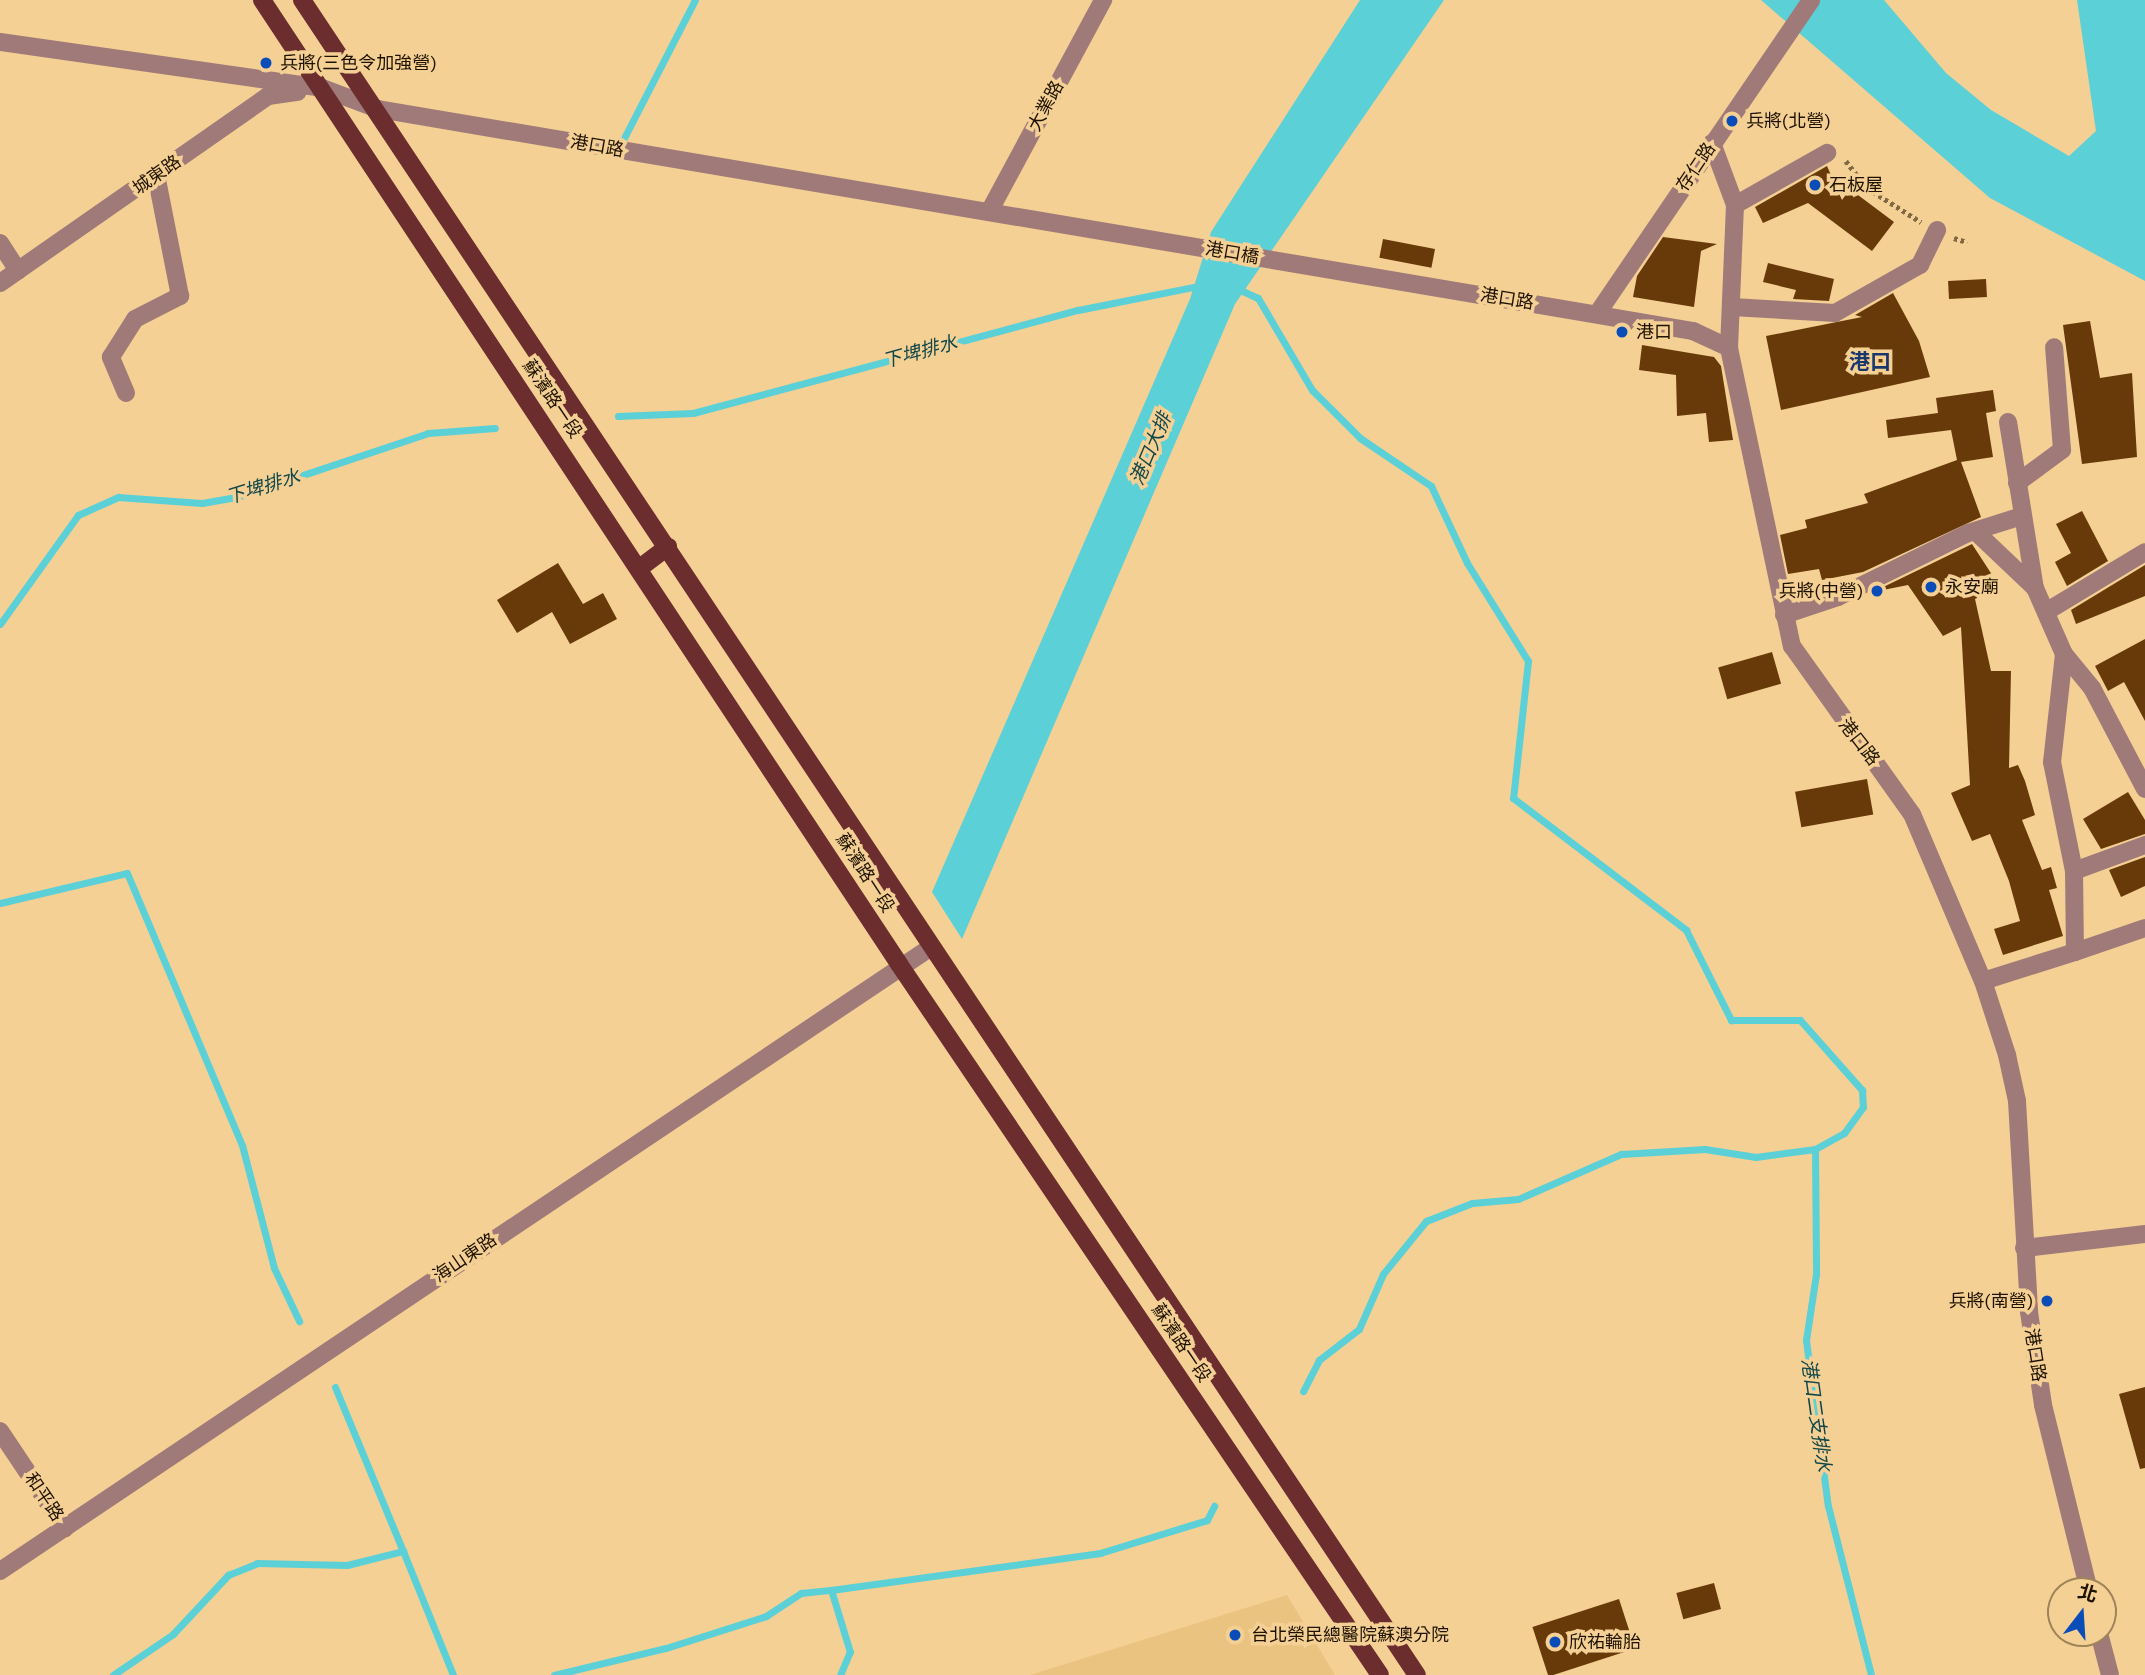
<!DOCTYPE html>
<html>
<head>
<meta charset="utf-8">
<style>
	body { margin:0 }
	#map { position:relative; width:2145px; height:1675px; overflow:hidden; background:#f4d094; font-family:"Work Sans","Noto Sans TC",sans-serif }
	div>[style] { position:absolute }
	.built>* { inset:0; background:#ebc380 }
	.water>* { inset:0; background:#5bd0d7 }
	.stream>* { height:7px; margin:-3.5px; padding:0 3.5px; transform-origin:3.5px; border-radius:3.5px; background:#5bd0d7 }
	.building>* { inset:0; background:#683a0a; transform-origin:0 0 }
	.path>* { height:4.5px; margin-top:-2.25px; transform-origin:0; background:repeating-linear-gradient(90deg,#806944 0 3.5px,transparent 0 7px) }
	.minor>* { height:18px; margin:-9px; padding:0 9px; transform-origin:9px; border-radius:9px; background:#a07a79 }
	.major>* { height:18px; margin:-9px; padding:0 9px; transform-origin:9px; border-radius:9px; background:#6c2d2f }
	.dots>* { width:19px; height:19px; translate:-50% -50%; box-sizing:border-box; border:4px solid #f4d094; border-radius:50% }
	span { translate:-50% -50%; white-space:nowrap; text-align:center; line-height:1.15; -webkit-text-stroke:7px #f4d094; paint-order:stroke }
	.poi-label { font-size:18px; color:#1e1200 }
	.left { translate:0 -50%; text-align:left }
	.right { translate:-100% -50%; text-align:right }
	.street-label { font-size:18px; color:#1e1200 }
	.water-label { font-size:19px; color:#104649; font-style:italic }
	.quarter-label { font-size:21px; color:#18376c; font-weight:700 }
	.north { position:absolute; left:2047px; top:1577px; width:70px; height:70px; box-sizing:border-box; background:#f4d094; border:2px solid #9e8459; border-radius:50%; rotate:17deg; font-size:19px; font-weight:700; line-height:28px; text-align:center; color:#1e1200 }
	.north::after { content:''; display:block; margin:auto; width:24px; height:32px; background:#0b4db8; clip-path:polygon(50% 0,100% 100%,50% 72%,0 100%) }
</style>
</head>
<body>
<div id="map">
	<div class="built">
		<div style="clip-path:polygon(1287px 1595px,1335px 1675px,1030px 1675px)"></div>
	</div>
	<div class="water">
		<div style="clip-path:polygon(1360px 0,1444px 0,1235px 304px,962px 939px,932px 892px,1190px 299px,1211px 232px)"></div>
		<div style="clip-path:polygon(1761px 0,1884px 0,1946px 73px,1991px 110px,2069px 156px,2096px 131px,2077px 0,2145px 0,2145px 281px,1990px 198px)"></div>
	</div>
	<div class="stream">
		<div style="left:624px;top:138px;width:155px;rotate:-62.8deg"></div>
		<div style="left:1234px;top:287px;width:26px;rotate:25deg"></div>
		<div style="left:1258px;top:298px;width:107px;rotate:59.6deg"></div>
		<div style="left:1312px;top:390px;width:68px;rotate:45deg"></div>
		<div style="left:1360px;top:438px;width:86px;rotate:34.1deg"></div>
		<div style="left:1431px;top:486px;width:85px;rotate:64.9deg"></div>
		<div style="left:1467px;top:563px;width:115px;rotate:58.1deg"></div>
		<div style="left:1528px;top:661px;width:138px;rotate:96.2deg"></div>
		<div style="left:1513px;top:798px;width:218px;rotate:37.3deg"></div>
		<div style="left:1686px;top:930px;width:101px;rotate:63.4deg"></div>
		<div style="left:1731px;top:1020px;width:69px"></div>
		<div style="left:1800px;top:1020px;width:94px;rotate:48.5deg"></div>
		<div style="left:1862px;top:1090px;width:17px;rotate:87deg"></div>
		<div style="left:1863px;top:1107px;width:32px;rotate:126deg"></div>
		<div style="left:1844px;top:1133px;width:33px;rotate:151deg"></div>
		<div style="left:1815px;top:1149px;width:60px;rotate:172.3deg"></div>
		<div style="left:1756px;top:1157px;width:52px;rotate:-171.1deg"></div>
		<div style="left:1705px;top:1149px;width:84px;rotate:176.6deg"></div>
		<div style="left:1621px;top:1154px;width:112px;rotate:156.4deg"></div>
		<div style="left:1518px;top:1199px;width:46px;rotate:175deg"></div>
		<div style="left:1472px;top:1203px;width:49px;rotate:158.6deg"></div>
		<div style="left:1426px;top:1221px;width:68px;rotate:129.1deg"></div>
		<div style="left:1383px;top:1274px;width:60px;rotate:113.6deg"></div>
		<div style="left:1359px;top:1329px;width:51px;rotate:142.2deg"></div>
		<div style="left:1319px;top:1360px;width:35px;rotate:117deg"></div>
		<div style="left:618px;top:416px;width:75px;rotate:-2.3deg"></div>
		<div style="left:693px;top:413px;width:399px;rotate:-15deg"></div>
		<div style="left:1078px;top:310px;width:127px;rotate:-11.3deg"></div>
		<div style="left:0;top:624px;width:134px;rotate:-54.4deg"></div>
		<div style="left:78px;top:515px;width:44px;rotate:-24.2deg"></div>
		<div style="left:118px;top:497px;width:84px;rotate:4.1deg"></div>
		<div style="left:202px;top:503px;width:36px;rotate:-10deg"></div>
		<div style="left:237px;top:497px;width:201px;rotate:-18.5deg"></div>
		<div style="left:428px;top:433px;width:67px;rotate:-4.3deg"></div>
		<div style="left:0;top:903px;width:130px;rotate:-13.3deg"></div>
		<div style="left:127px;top:873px;width:295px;rotate:67.1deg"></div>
		<div style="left:242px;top:1145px;width:127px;rotate:75.4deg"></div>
		<div style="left:274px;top:1268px;width:59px;rotate:64.7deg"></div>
		<div style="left:1815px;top:1149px;width:125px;rotate:89.5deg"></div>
		<div style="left:1816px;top:1274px;width:67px;rotate:98.6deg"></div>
		<div style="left:1806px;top:1340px;width:167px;rotate:82.5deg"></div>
		<div style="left:1828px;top:1506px;width:174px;rotate:75.7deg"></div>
		<div style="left:335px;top:1387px;width:178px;rotate:67.5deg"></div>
		<div style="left:113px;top:1675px;width:73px;rotate:-34.3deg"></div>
		<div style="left:173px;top:1634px;width:81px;rotate:-47deg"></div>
		<div style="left:228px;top:1575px;width:31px;rotate:-22deg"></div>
		<div style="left:257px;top:1563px;width:90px;rotate:1.3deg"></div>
		<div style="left:347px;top:1565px;width:58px;rotate:-14deg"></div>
		<div style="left:403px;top:1551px;width:134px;rotate:68deg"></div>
		<div style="left:554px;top:1675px;width:115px;rotate:-13.6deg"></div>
		<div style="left:666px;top:1648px;width:105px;rotate:-17.7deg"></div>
		<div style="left:766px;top:1616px;width:42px;rotate:-33.3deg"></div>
		<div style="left:801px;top:1593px;width:30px;rotate:-6deg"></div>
		<div style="left:840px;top:1675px;width:25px;rotate:-67deg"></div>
		<div style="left:850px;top:1652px;width:65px;rotate:-107deg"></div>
		<div style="left:831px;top:1590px;width:272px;rotate:-7.8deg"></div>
		<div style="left:1100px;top:1553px;width:112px;rotate:-17.1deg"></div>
		<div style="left:1207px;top:1520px;width:16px;rotate:-63deg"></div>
	</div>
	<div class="building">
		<div style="clip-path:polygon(1827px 166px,1842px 200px,1850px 189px,1894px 222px,1872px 251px,1808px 203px,1763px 223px,1755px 207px)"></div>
		<div style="clip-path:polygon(1663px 237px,1717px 244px,1701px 251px,1694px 307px,1633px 297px,1637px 276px)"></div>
		<div style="left:1383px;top:239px;width:53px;height:19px;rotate:11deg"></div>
		<div style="clip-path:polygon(1768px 263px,1834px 279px,1829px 301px,1793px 299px,1796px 290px,1763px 282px)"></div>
		<div style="left:1986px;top:279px;width:18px;height:38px;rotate:87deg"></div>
		<div style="clip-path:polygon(1893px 293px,1919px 341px,1930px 377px,1781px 410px,1766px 336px,1862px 317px,1855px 315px)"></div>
		<div style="clip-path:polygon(2090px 321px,2100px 378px,2132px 373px,2137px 457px,2082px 464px,2063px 325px)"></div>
		<div style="clip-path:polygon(1642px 345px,1714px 357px,1721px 366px,1733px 440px,1709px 442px,1706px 413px,1677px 416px,1676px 375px,1639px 370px)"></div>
		<div style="clip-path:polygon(1993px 390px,1996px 411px,1986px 413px,1993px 457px,1961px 462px,1981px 517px,1863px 572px,1822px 580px,1819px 569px,1788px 574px,1780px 535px,1807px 528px,1805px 520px,1868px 503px,1864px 494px,1957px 460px,1951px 430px,1888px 438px,1886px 420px,1938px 413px,1936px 398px)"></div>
		<div style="clip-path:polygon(2082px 511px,2108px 561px,2067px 586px,2055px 562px,2071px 553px,2056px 524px)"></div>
		<div style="clip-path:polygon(1972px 544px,2000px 587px,1975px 599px,1991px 671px,2011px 671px,2009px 768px,2018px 765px,2025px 781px,2035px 815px,2022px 820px,2042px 870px,2051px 867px,2057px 888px,2049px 890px,2063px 936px,2003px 955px,1994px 929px,2020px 921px,2009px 881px,1990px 834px,1972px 841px,1951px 793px,1970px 785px,1961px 627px,1943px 636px,1908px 585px,1873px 592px)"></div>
		<div style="clip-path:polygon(558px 563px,583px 604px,603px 593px,617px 619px,570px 644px,552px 612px,517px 633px,497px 600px)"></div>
		<div style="clip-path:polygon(2145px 565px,2145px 596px,2076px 624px,2071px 610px)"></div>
		<div style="clip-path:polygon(2145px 639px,2145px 721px,2124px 682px,2108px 691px,2095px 666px)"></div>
		<div style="left:1772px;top:652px;width:33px;height:56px;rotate:74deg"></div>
		<div style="left:1867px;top:779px;width:36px;height:73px;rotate:80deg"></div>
		<div style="clip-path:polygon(2128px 792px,2145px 820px,2145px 834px,2101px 849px,2083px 819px)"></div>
		<div style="clip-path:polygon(2145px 857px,2145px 886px,2121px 897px,2109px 870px)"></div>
		<div style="clip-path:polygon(2145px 1387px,2145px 1468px,2140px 1469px,2119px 1394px)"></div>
		<div style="left:1714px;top:1583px;width:27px;height:39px;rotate:75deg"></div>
		<div style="left:1619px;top:1599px;width:52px;height:91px;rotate:72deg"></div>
	</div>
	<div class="path">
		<div style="left:1846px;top:161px;width:34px;rotate:52deg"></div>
		<div style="left:1867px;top:188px;width:64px;rotate:32.2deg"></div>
		<div style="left:1954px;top:238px;width:14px;rotate:17deg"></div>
	</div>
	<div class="minor">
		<div style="left:0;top:42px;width:325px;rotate:8.1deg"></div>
		<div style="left:322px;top:88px;width:60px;rotate:20.6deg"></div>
		<div style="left:378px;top:109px;width:1334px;rotate:9.58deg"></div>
		<div style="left:1693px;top:331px;width:40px;rotate:25deg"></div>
		<div style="left:1729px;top:348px;width:305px;rotate:78.1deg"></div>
		<div style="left:1792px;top:646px;width:206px;rotate:54.5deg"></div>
		<div style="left:1912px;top:814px;width:181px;rotate:67deg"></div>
		<div style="left:1983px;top:981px;width:78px;rotate:72deg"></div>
		<div style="left:2007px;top:1055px;width:47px;rotate:77.7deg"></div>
		<div style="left:2017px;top:1101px;width:211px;rotate:86.7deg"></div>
		<div style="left:2029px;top:1312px;width:94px;rotate:81.4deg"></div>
		<div style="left:2043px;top:1405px;width:192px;rotate:76.1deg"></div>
		<div style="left:1712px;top:143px;width:66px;rotate:69.6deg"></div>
		<div style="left:1735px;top:205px;width:143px;rotate:92.4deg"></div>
		<div style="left:1735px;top:205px;width:106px;rotate:-29.5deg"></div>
		<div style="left:989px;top:212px;width:241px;rotate:-61.7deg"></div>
		<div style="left:0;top:243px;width:33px;rotate:57deg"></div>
		<div style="left:0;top:283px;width:327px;rotate:-34.9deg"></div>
		<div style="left:268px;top:96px;width:30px;rotate:-8deg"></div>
		<div style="left:1732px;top:307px;width:103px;rotate:3.3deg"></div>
		<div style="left:1835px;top:313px;width:98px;rotate:-29.5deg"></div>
		<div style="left:1920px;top:265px;width:39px;rotate:-64deg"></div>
		<div style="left:1597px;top:314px;width:380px;rotate:-55.7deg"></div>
		<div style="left:126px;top:393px;width:39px;rotate:-113deg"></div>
		<div style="left:111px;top:357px;width:45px;rotate:-57.7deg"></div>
		<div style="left:135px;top:319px;width:51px;rotate:-27.1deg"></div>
		<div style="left:180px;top:296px;width:123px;rotate:-101.2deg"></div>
		<div style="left:2008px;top:422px;width:168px;rotate:80.8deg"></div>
		<div style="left:2017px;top:483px;width:56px;rotate:-36.3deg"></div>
		<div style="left:2062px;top:450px;width:103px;rotate:-94.4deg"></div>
		<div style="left:1976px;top:532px;width:81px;rotate:43.5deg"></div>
		<div style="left:2035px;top:588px;width:72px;rotate:66.3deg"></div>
		<div style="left:2064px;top:654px;width:109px;rotate:96.3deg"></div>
		<div style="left:2052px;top:762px;width:111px;rotate:78.6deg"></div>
		<div style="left:2074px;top:871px;width:81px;rotate:89.3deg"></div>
		<div style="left:2075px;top:952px;width:96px;rotate:162.5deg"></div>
		<div style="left:2049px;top:610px;width:112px;rotate:-31.1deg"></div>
		<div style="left:1784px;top:615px;width:57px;rotate:-18.4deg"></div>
		<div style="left:1838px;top:597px;width:145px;rotate:-26.2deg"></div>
		<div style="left:1968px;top:533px;width:57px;rotate:-17.5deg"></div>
		<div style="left:2064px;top:654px;width:44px;rotate:50.5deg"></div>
		<div style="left:2092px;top:688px;width:114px;rotate:62.3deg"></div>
		<div style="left:2074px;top:871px;width:76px;rotate:-20.1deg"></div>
		<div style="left:2075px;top:952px;width:74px;rotate:-18.9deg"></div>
		<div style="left:2024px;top:1248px;width:122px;rotate:-6.6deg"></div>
		<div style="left:0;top:1431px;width:117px;rotate:56.2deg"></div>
		<div style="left:0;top:1571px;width:1121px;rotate:-33.83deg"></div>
		<div style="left:2099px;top:1633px;width:43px;rotate:75.3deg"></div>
	</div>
	<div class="major">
		<div style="left:262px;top:0;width:1155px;rotate:56.54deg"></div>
		<div style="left:899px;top:964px;width:858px;rotate:55.92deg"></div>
		<div style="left:302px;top:0;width:2012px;rotate:56.35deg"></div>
		<div style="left:641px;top:567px;width:34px;rotate:-37deg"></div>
	</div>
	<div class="dots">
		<div style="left:266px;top:63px;background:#0b4db8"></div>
		<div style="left:1732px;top:121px;background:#0b4db8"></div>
		<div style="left:1815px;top:185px;background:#0b4db8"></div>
		<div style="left:1622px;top:332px;background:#0b4db8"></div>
		<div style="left:1931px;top:587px;background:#0b4db8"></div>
		<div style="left:1877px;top:591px;background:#0b4db8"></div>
		<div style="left:2047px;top:1301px;background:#0b4db8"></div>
		<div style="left:1235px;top:1635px;background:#0b4db8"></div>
		<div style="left:1555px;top:1642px;background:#0b4db8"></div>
	</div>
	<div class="poi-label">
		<span class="left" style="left:280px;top:63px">兵將(三色令加強營)</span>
		<span class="left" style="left:1746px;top:121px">兵將(北營)</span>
		<span class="left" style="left:1829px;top:185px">石板屋</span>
		<span class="left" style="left:1636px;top:332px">港口</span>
		<span class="left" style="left:1945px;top:587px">永安廟</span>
		<span class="right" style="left:1863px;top:591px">兵將(中營)</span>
		<span class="right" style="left:2033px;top:1301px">兵將(南營)</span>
		<span class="left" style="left:1251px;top:1635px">台北榮民總醫院蘇澳分院</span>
		<span class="left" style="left:1569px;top:1642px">欣祐輪胎</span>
	</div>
	<div class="street-label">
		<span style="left:1046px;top:106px;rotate:-62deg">大業路</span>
		<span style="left:597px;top:146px;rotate:10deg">港口路</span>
		<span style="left:1696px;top:167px;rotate:-56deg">存仁路</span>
		<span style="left:157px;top:175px;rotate:-35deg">城東路</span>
		<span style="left:1232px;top:253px;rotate:10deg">港口橋</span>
		<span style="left:1507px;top:299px;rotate:9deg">港口路</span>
		<span style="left:552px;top:399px;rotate:56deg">蘇濱路一段</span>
		<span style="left:1859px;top:742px;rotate:52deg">港口路</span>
		<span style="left:865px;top:873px;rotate:57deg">蘇濱路一段</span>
		<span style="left:465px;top:1258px;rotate:-34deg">海山東路</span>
		<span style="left:1181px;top:1343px;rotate:56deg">蘇濱路一段</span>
		<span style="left:2035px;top:1355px;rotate:81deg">港口路</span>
		<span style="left:44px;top:1497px;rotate:56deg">和平路</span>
	</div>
	<div class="water-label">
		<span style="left:920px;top:352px;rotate:-15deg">下埤排水</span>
		<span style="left:1151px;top:449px;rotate:-67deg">港口大排</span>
		<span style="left:263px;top:487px;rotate:-17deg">下埤排水</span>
		<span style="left:1816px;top:1415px;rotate:82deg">港口二支排水</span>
	</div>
	<div class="quarter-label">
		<span style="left:1870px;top:362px">港口</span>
	</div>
	<div class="north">北</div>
</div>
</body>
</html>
